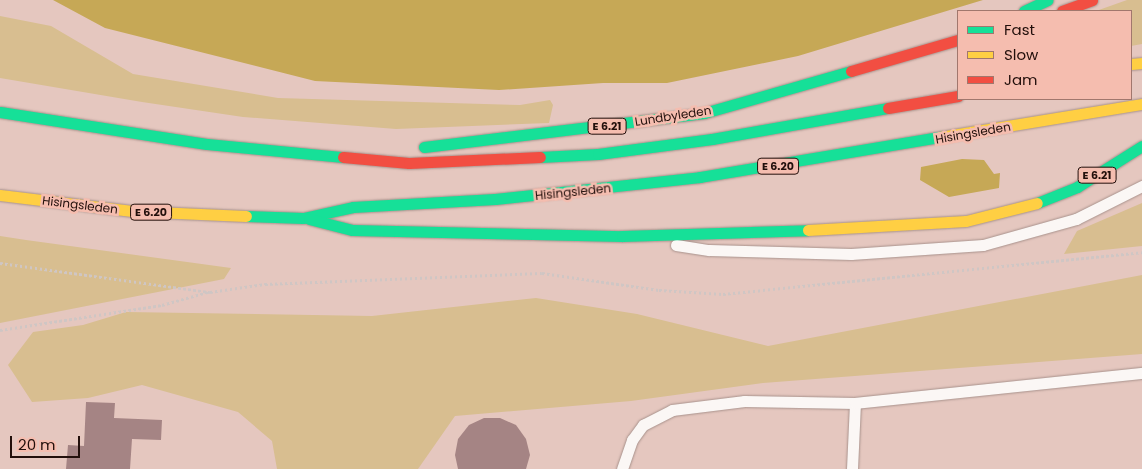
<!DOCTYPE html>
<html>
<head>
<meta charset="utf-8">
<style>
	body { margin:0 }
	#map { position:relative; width:1142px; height:469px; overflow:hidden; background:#e5c7bf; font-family:Poppins,sans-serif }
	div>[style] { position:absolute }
	.green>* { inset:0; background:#d8be90 }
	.forest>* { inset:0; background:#c6a856 }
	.building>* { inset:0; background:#a58484 }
	.path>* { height:3px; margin-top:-1.5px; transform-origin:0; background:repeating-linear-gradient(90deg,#cfc6c4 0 2.5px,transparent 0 5px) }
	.roads { filter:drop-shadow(0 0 1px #a8928c) drop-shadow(0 0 1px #a8928c) }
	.lane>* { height:11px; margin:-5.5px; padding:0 5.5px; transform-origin:5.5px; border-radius:5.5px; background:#fbf7f5 }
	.fast>* { height:11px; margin:-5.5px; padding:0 5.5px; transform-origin:5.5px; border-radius:5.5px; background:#16e098 }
	.slow>* { height:11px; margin:-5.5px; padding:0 5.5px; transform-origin:5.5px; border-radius:5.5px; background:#ffcf43 }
	.jam>* { height:11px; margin:-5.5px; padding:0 5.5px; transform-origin:5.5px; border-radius:5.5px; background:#f24e42 }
	span { translate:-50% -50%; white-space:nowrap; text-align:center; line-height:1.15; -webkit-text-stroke:5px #f5bdaf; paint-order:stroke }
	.shield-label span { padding:1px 4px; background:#f5bdaf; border:1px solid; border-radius:4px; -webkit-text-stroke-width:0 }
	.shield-label { font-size:11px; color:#220f0b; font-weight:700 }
	.street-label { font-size:12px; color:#220f0b }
	.legend { position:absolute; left:957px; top:10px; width:175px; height:90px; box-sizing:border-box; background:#f5bdaf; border:1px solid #a1776d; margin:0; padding:6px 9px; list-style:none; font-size:15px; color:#220f0b }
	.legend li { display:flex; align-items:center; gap:10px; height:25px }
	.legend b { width:25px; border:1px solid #a1776d }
	.scale { position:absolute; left:10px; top:436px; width:70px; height:22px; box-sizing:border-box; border:2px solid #220f0b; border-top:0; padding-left:6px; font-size:15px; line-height:18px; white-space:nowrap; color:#220f0b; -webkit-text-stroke:4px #f5bdaf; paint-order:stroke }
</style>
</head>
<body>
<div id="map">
	<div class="green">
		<div style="clip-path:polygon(1127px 0,1142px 0,1142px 44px,1131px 46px,1131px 11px,1096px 11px)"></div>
		<div style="clip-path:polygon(0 16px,51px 26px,133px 74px,278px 98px,520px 105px,550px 100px,553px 105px,549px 123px,396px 129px,243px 117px,142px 102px,0 78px)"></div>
		<div style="clip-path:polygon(1142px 203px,1142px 246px,1064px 254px,1077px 231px)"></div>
		<div style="clip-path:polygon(0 236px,26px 240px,231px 268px,224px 279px,0 323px)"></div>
		<div style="clip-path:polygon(1142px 275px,1142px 354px,763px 383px,631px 401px,455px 416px,418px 469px,277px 469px,272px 441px,238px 412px,142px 385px,88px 398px,32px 402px,8px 365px,33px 332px,83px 325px,126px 312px,372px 316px,536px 298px,637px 314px,768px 346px)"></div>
	</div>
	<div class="forest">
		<div style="clip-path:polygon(53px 0,983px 0,798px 56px,667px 83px,603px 83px,499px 90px,315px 81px,105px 28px)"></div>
		<div style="clip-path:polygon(962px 159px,984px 160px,994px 174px,1000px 173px,999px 188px,949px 197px,920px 180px,921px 167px)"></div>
	</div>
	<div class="building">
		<div style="clip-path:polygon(86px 402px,115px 403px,114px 418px,162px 420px,161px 440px,132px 439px,130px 469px,66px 469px,68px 445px,84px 446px)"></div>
		<div style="clip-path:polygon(484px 418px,500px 418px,516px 425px,526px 439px,530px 455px,526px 469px,458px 469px,455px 455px,458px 439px,469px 425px)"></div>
	</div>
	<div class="path">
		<div style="left:0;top:263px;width:212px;rotate:7.9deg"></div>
		<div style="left:210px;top:292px;width:56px;rotate:-8.3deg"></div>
		<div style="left:265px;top:284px;width:277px;rotate:-2.3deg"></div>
		<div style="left:542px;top:273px;width:118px;rotate:8.3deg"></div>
		<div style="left:659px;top:290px;width:64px;rotate:3.6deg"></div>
		<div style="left:723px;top:294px;width:421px;rotate:-5.7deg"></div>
		<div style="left:0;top:330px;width:164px;rotate:-8.8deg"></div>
		<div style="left:162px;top:305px;width:48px;rotate:-15.8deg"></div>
	</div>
	<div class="roads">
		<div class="lane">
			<div style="left:676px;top:245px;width:33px;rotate:9deg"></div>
			<div style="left:709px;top:250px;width:142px;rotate:1.6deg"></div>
			<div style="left:851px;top:254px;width:132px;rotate:-3.9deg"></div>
			<div style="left:983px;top:245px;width:97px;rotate:-15.6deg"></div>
			<div style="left:1076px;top:219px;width:74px;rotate:-26.6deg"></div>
			<div style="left:622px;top:469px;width:31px;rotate:-71deg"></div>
			<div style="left:632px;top:440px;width:19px;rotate:-54deg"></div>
			<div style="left:643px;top:425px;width:33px;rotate:-27deg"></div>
			<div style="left:672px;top:410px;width:73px;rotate:-7.1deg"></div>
			<div style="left:744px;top:401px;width:111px;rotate:1deg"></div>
			<div style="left:852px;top:469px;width:66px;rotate:-87.4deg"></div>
			<div style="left:855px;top:403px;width:289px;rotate:-6deg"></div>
		</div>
		<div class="fast">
			<div style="left:1024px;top:11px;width:26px;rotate:-25deg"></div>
			<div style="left:0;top:112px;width:209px;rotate:8.8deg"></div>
			<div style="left:207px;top:144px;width:137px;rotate:5.5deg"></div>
			<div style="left:424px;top:147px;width:282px;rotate:-6.9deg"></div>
			<div style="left:704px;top:113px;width:153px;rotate:-15.9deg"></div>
			<div style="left:540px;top:157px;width:58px;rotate:-3deg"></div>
			<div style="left:598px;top:154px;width:115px;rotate:-7.5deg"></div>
			<div style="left:712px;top:139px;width:179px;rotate:-10deg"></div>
			<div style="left:1037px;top:203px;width:43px;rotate:-21.8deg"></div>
			<div style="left:1077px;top:187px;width:77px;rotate:-32.2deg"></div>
			<div style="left:246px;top:216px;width:57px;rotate:2deg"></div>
			<div style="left:303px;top:218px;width:51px;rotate:-12.4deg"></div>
			<div style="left:353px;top:207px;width:142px;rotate:-3.2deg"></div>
			<div style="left:495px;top:199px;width:206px;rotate:-6.1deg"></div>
			<div style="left:700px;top:177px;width:243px;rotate:-9.5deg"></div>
			<div style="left:309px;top:219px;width:44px;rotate:14.3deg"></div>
			<div style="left:352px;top:230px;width:270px;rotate:1.3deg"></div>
			<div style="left:622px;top:236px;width:186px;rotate:-1.8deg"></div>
		</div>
		<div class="slow">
			<div style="left:1131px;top:64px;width:11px;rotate:-5deg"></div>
			<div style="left:940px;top:137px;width:205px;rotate:-9.3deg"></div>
			<div style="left:0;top:195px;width:133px;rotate:6.9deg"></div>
			<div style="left:132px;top:211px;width:114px;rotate:2.5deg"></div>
			<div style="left:808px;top:230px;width:158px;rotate:-3.3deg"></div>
			<div style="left:966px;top:221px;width:73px;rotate:-14.2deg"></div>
		</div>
		<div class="jam">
			<div style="left:1062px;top:11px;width:32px;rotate:-20deg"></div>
			<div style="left:851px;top:71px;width:111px;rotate:-16.2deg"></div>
			<div style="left:888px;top:108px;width:71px;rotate:-9.7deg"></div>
			<div style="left:343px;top:157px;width:66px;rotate:5.2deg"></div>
			<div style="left:409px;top:163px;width:131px;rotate:-2.6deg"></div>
		</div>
	</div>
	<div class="shield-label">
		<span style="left:607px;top:126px">E 6.21</span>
		<span style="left:778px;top:166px">E 6.20</span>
		<span style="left:1097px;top:175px">E 6.21</span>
		<span style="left:151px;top:212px">E 6.20</span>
	</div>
	<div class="street-label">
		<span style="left:673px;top:116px;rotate:-9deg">Lundbyleden</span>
		<span style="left:973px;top:133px;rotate:-10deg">Hisingsleden</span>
		<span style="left:573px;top:192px;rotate:-6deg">Hisingsleden</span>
		<span style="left:80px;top:205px;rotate:7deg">Hisingsleden</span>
	</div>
	<ul class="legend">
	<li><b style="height:6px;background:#16e098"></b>Fast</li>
	<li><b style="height:6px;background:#ffcf43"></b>Slow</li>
	<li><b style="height:6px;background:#f24e42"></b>Jam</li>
	</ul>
	<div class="scale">20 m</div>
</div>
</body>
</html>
